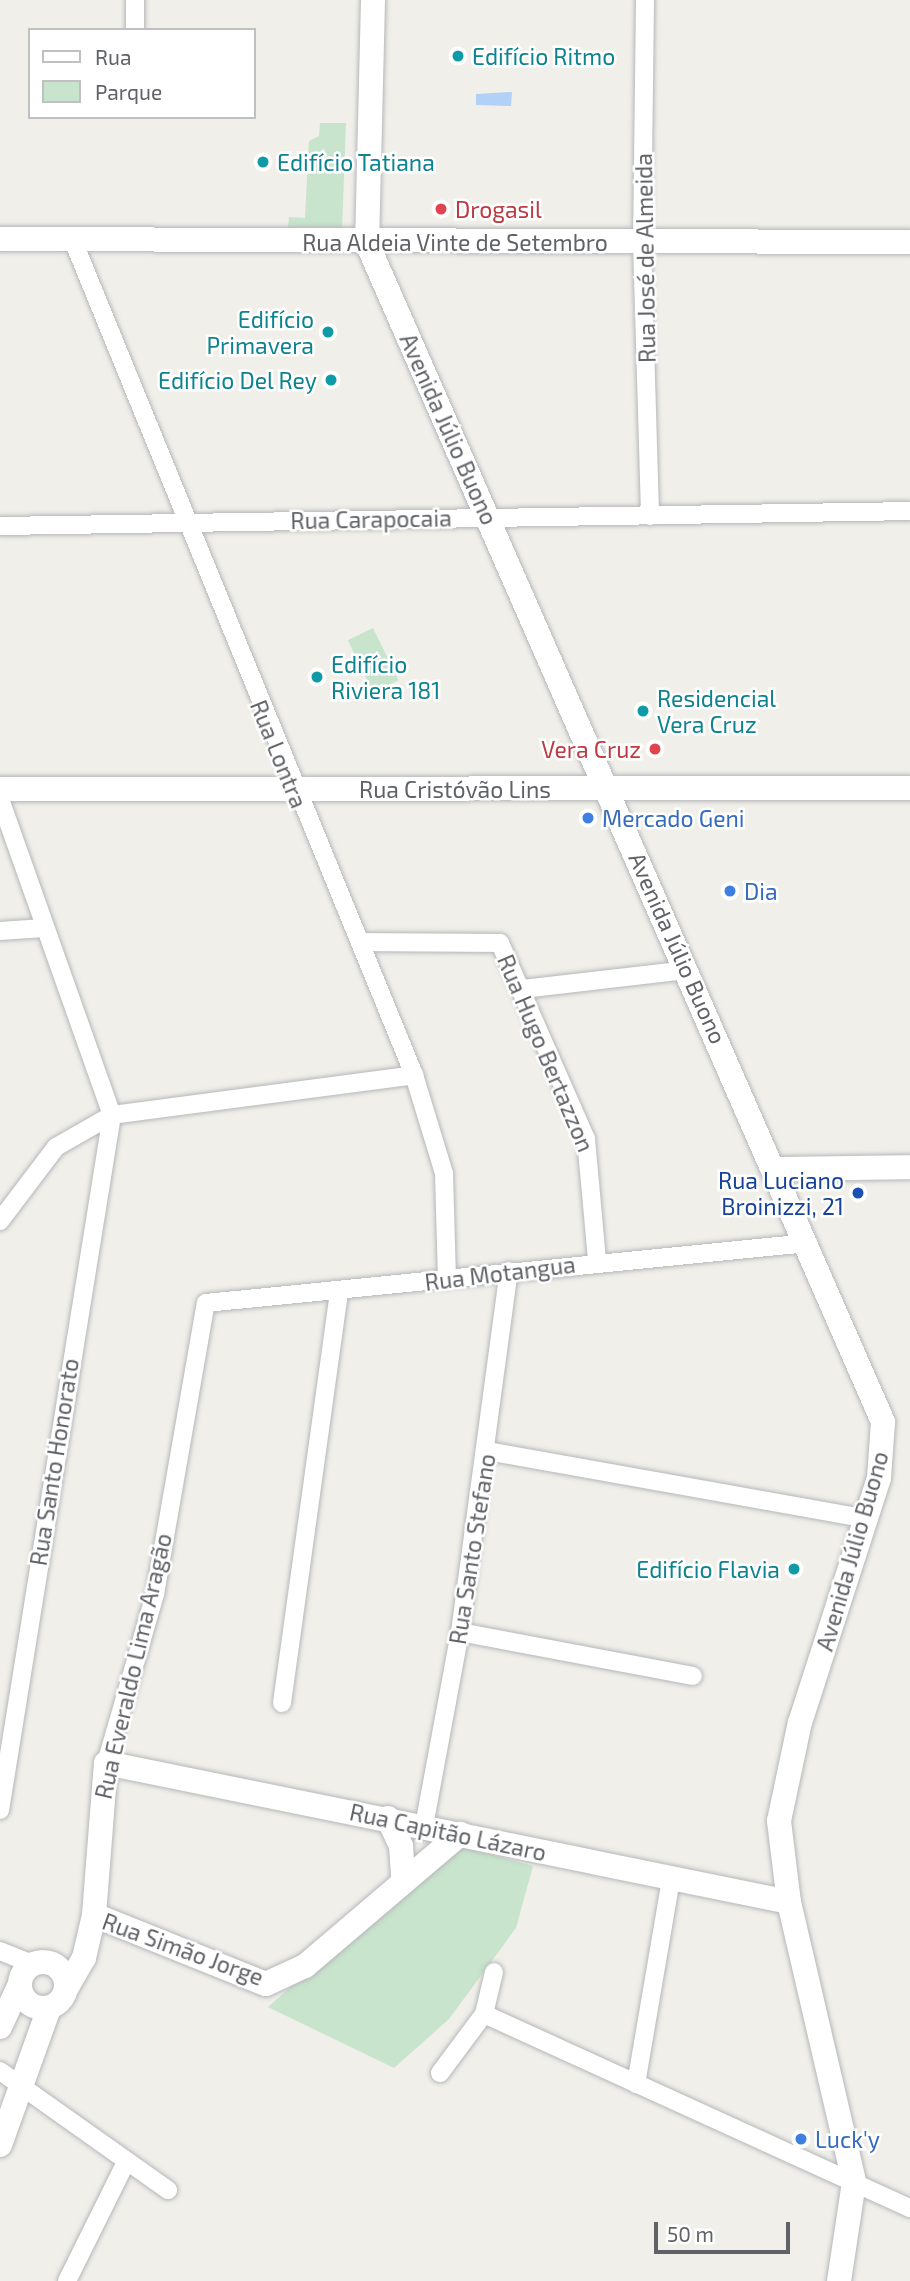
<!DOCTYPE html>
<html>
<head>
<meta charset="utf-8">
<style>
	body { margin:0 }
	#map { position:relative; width:910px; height:2281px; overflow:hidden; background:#f0efe9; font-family:"Exo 2",sans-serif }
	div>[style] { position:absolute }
	.green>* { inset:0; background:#c8e4cc; transform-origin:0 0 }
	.water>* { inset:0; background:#b3d1f6 }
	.roads { filter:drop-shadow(0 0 2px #b5b7bb) drop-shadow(0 0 2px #b5b7bb) }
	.street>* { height:18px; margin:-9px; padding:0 9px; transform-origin:9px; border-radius:9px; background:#fff }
	.secondary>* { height:24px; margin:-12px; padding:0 12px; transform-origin:12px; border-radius:12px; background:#fff }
	.secondary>.ring { margin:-12px; padding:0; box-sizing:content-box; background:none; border:24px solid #fff; border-radius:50% }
	.dots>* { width:19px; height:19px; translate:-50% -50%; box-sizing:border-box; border:4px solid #fff; border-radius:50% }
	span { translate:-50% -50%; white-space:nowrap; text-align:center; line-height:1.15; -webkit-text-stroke:5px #fff; paint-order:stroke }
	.culture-label { font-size:23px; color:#0d838f }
	.left { translate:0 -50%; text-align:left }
	.right { translate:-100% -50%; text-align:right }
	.health-label { font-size:23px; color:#be3a42 }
	.street-label { font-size:23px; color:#606267 }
	.shop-label { font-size:23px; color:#366cbe }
	.transit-label { font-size:23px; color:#164399 }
	.legend { position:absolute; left:28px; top:28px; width:228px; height:91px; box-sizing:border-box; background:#fff; border:2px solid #bfc0c2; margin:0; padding:9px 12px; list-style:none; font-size:21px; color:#606267 }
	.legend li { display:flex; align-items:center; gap:14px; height:35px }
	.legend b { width:35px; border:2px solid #bfc0c2 }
	.scale { position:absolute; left:654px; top:2222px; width:136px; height:32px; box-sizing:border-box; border:4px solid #606267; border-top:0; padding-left:9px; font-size:21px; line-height:24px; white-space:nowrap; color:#606267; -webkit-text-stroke:5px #fff; paint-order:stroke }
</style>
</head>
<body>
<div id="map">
	<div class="green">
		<div style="clip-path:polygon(320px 123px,346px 123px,342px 229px,288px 228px,289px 217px,305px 218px,309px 141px,319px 136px)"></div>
		<div style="left:373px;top:628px;width:58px;height:28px;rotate:64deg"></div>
		<div style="clip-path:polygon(451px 1844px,533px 1866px,516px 1928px,449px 2019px,394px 2068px,268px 2007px)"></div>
	</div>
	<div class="water">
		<div style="clip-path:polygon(512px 92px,511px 106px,476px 105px,476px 94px)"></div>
	</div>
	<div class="roads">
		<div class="street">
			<div style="left:135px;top:0;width:30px;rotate:90deg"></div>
			<div style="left:645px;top:0;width:243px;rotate:90.7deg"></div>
			<div style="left:642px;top:243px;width:273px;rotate:88.3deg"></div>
			<div style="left:72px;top:238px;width:904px;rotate:67.77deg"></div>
			<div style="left:414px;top:1075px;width:102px;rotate:73deg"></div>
			<div style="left:444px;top:1173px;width:106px;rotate:88.4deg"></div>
			<div style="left:0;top:526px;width:910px;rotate:-0.94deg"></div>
			<div style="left:0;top:799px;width:335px;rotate:70.5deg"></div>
			<div style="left:112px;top:1115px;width:704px;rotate:99.15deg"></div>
			<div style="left:0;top:931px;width:44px;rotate:-3.9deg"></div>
			<div style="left:360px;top:942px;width:140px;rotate:0.4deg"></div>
			<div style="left:500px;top:943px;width:214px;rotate:66.3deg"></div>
			<div style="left:586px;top:1139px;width:122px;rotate:84.8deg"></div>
			<div style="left:523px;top:989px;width:166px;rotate:-6.6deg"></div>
			<div style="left:0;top:1221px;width:93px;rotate:-52.9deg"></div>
			<div style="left:56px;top:1147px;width:64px;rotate:-29.7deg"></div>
			<div style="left:112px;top:1115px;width:305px;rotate:-7.5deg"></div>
			<div style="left:487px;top:1451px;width:386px;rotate:10.1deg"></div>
			<div style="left:460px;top:1632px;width:237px;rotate:10.7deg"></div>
			<div style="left:282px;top:1703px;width:416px;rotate:-82.1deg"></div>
			<div style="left:106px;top:1763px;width:176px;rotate:-73.8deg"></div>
			<div style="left:155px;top:1594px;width:295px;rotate:-80.1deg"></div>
			<div style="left:206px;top:1303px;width:605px;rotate:-5.69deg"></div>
			<div style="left:424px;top:1826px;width:197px;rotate:-79.5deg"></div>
			<div style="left:460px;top:1632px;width:364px;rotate:-82.3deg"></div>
			<div style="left:0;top:1951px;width:35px;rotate:22deg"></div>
			<div style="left:484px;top:2014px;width:468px;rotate:24.5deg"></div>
			<div style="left:0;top:2071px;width:206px;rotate:35.3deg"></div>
			<div style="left:440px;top:2073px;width:74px;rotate:-53.3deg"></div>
			<div style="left:484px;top:2014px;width:43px;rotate:-76.6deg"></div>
			<div style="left:636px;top:2084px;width:208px;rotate:-80.3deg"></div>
			<div style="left:67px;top:2281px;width:133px;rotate:-63.6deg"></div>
		</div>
		<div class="secondary">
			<div style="left:373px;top:0;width:243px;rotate:91.4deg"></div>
			<div style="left:367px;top:243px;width:1287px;rotate:66.36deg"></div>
			<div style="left:883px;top:1422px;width:56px;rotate:94.1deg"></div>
			<div style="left:879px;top:1478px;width:256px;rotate:107.9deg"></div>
			<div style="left:800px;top:1722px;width:101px;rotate:102deg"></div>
			<div style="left:779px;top:1821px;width:82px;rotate:83deg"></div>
			<div style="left:789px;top:1902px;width:287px;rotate:76.9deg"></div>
			<div style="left:854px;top:2182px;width:100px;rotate:98.6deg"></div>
			<div style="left:0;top:239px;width:910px;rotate:0.19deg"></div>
			<div style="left:0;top:789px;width:910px;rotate:-0.06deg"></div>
			<div style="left:775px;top:1169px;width:135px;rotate:-0.8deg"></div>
			<div style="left:388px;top:1818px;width:31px;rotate:65deg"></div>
			<div style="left:401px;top:1846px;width:32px;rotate:86deg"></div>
			<div style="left:94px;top:1915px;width:185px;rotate:21.9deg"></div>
			<div style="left:266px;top:1984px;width:43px;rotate:-24.8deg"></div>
			<div style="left:305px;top:1966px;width:204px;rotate:-40.4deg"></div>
			<div class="ring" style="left:20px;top:1962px;width:22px;height:22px"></div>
			<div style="left:66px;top:1989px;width:36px;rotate:-60deg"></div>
			<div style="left:84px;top:1958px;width:44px;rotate:-76.9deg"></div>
			<div style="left:94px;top:1915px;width:152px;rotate:-85.5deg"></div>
			<div style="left:106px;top:1763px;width:697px;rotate:11.5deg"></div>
			<div style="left:0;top:2027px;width:45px;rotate:-65.1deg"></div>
			<div style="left:0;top:2145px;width:145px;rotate:-70.3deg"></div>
		</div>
	</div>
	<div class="dots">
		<div style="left:458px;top:56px;background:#0f9aa8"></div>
		<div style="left:263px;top:162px;background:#0f9aa8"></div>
		<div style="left:441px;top:209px;background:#e0444e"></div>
		<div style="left:328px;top:332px;background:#0f9aa8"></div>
		<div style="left:331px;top:380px;background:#0f9aa8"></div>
		<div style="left:317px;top:677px;background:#0f9aa8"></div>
		<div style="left:643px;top:711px;background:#0f9aa8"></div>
		<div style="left:655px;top:749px;background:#e0444e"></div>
		<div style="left:588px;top:818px;background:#3f7fe0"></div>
		<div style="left:730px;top:891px;background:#3f7fe0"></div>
		<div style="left:858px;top:1193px;background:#1a4fb4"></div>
		<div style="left:794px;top:1569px;background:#0f9aa8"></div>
		<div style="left:801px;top:2139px;background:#3f7fe0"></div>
	</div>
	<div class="culture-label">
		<span class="left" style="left:472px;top:56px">Edifício Ritmo</span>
		<span class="left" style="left:277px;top:162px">Edifício Tatiana</span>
		<span class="right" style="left:314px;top:332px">Edifício<br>Primavera</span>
		<span class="right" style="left:317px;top:380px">Edifício Del Rey</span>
		<span class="left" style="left:331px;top:677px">Edifício<br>Riviera 181</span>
		<span class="left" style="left:657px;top:711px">Residencial<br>Vera Cruz</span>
		<span class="right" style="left:780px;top:1569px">Edifício Flavia</span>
	</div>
	<div class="health-label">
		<span class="left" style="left:455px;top:209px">Drogasil</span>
		<span class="right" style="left:641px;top:749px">Vera Cruz</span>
	</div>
	<div class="street-label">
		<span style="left:455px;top:242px">Rua Aldeia Vinte de Setembro</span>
		<span style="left:645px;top:258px;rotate:-91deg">Rua José de Almeida</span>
		<span style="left:449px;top:429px;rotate:66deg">Avenida Júlio Buono</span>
		<span style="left:371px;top:519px;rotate:-1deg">Rua Carapocaia</span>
		<span style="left:279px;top:754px;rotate:68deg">Rua Lontra</span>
		<span style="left:455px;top:789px">Rua Cristóvão Lins</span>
		<span style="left:678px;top:948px;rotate:66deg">Avenida Júlio Buono</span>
		<span style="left:546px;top:1053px;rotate:67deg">Rua Hugo Bertazzon</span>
		<span style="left:500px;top:1273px;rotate:-7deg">Rua Motangua</span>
		<span style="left:54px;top:1462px;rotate:-81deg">Rua Santo Honorato</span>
		<span style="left:472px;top:1549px;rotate:-81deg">Rua Santo Stefano</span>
		<span style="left:852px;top:1551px;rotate:-74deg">Avenida Júlio Buono</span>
		<span style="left:133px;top:1666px;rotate:-77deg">Rua Everaldo Lima Aragão</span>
		<span style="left:448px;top:1832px;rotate:12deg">Rua Capitão Lázaro</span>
		<span style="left:183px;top:1949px;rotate:20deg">Rua Simão Jorge</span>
	</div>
	<div class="shop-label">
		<span class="left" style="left:602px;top:818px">Mercado Geni</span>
		<span class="left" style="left:744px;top:891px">Dia</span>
		<span class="left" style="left:815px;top:2139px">Luck'y</span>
	</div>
	<div class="transit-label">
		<span class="right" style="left:844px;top:1193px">Rua Luciano<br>Broinizzi, 21</span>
	</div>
	<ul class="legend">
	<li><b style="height:9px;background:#fff"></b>Rua</li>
	<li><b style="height:19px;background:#c8e4cc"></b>Parque</li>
	</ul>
	<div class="scale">50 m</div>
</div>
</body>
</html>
